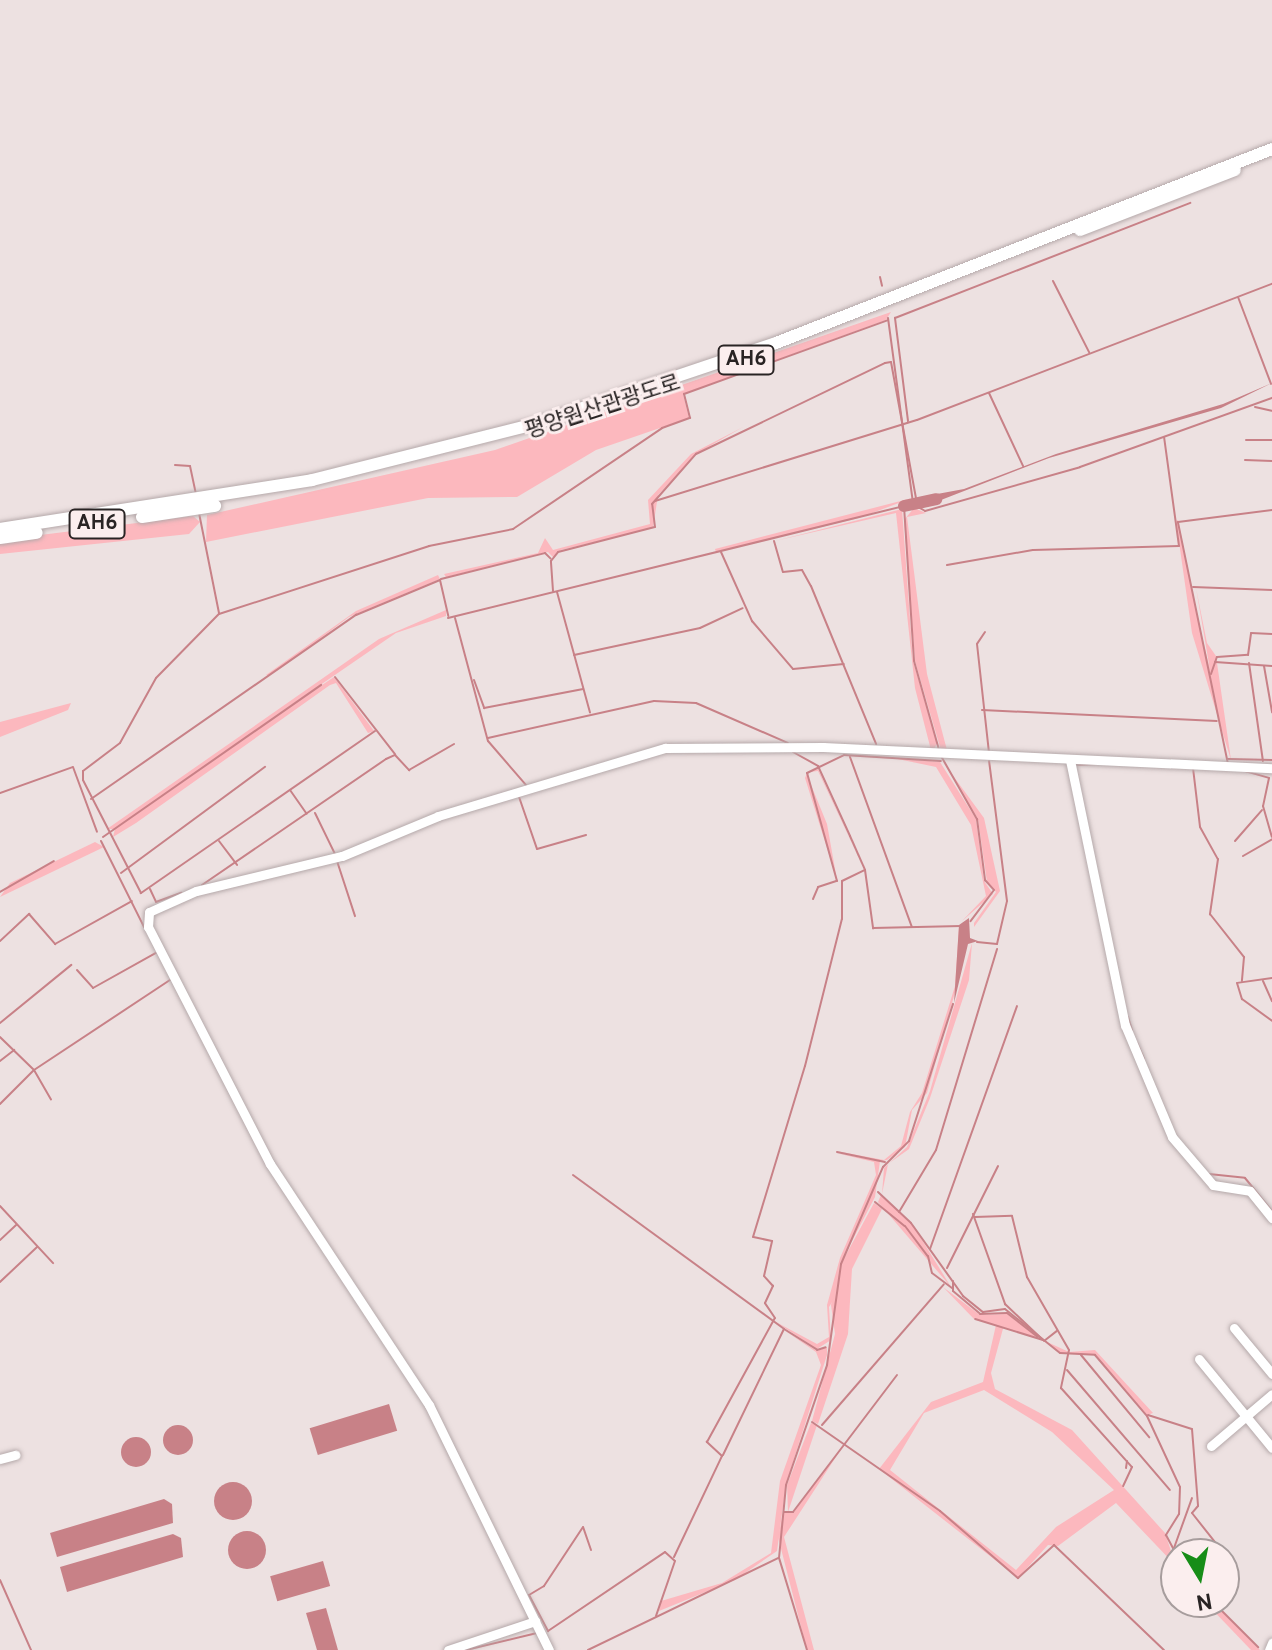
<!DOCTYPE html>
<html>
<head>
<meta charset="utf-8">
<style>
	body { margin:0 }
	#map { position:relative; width:1272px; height:1650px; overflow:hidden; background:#ede1e1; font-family:Overpass,"Noto Sans KR",sans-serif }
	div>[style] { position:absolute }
	.green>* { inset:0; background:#fcb8be }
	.water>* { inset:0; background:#c88187; transform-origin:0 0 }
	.round { border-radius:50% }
	.stream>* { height:2px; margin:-1px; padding:0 1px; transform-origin:1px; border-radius:1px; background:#c88187 }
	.river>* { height:12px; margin:-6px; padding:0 6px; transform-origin:6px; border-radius:6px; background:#c88187 }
	.roads { filter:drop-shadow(0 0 2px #b5a9aa) drop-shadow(0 0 2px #b5a9aa) }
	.minor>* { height:9px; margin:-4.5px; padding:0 4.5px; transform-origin:4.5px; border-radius:4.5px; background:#fff }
	.highway>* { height:12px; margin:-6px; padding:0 6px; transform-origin:6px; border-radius:6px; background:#fff }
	span { translate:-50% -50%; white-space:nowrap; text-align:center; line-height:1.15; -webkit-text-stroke:6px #fbeeee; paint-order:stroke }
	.shield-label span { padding:2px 6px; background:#fbeeee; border:2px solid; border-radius:6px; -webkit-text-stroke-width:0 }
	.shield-label { font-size:20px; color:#292424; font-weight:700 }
	.street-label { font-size:22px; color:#292424 }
	.north { position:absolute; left:1160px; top:1538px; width:80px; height:80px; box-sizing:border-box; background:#fbeeee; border:2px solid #a79d9d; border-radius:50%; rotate:170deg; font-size:22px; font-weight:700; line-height:32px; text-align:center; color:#292424 }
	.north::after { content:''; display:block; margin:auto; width:28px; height:36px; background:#178d17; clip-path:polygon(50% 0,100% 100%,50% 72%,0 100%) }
</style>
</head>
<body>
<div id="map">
	<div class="green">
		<div style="clip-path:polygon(891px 312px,886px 320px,683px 394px,689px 418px,596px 450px,517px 497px,428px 498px,206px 542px,207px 515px,495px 450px)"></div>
		<div style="clip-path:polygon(743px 427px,696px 454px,658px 495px,653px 528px,561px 550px,554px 558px,548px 552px,446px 577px,444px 574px,538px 553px,545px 538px,553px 550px,650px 524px,648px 500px,691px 454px)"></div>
		<div style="clip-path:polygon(912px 498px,859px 518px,716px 552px,715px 549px)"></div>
		<div style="clip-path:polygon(914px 508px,926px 513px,907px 517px,927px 674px,948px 754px,942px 754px,915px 661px,904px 520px)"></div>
		<div style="clip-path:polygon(902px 509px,913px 661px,937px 743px,932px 754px,915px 688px,896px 513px,775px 541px)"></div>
		<div style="clip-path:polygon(193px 516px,200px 522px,189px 534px,0 554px,0 540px)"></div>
		<div style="clip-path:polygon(1176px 521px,1178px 520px,1199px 623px,1210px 670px,1196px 588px,1207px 643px,1216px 656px,1231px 760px,1192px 633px)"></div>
		<div style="clip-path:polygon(438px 575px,440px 579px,349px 617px,281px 668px,270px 675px,266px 675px,356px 611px)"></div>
		<div style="clip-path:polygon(446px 610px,446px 616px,396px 633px,265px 723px,334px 677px,374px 731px,368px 733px,336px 683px,330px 685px,136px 823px,113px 837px,115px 829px,107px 829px,379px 639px)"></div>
		<div style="clip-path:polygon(71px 703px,68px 710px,0 737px,0 722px)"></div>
		<div style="clip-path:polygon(893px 758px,940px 762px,976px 819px,984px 881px,993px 894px,962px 921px,986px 896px,971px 825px,936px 767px)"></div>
		<div style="clip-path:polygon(943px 762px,984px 818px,1000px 891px,974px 927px,974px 940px,974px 923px,996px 892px,987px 882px,978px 819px)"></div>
		<div style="clip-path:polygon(818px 769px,864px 869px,818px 771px,810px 772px,807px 775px,827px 824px,837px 880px,805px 778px,807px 773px)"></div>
		<div style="clip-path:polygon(95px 842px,104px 847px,0 897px,10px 883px)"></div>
		<div style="clip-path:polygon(959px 927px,959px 978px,927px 1093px,912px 1110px,905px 1147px,887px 1160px,880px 1161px,875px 1197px,840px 1264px,836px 1296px,829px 1307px,831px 1340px,817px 1349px,774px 1321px,817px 1344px,829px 1337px,827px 1305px,840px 1258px,876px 1175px,874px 1162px,836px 1153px,878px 1161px,836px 1151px,884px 1160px,901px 1146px,910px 1112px,922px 1093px,955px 986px)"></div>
		<div style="clip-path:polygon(972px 943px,969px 980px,930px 1098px,909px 1149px,888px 1164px,882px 1194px,884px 1168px,907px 1147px,930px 1091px)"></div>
		<div style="clip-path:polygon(881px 1195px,914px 1227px,951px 1287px,878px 1202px)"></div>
		<div style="clip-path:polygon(874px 1203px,882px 1209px,852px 1269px,848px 1334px,818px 1424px,812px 1421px,835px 1334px,831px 1305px,841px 1264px)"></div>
		<div style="clip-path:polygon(943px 1287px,980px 1315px,1007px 1314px,1042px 1340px,974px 1319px)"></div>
		<div style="clip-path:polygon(evenodd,996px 1325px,1004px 1325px,991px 1373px,995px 1389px,1072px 1430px,1165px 1533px,1176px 1566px,1116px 1503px,1058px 1546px,1048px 1545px,1018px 1578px,879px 1469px,931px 1402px,983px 1382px,996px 1325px,984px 1390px,1052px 1432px,1114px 1490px,1056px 1527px,1016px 1570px,890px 1470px,924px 1413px,984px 1390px)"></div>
		<div style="clip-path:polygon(784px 1330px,817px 1351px,827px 1347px,827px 1355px,786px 1484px,777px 1551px,735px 1580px,659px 1611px,661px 1601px,722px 1583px,771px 1553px,780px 1481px,821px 1365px,816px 1352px)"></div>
		<div style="clip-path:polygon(1045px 1341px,1069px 1352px,1095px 1350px,1153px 1413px,1147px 1415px,1096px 1355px,1060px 1353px)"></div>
		<div style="clip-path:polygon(811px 1423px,817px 1425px,788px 1512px,787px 1485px)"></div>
		<div style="clip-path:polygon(843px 1446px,784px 1537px,814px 1650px,807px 1650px,778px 1537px,783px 1513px,794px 1512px)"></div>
		<div style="clip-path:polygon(1205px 1602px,1212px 1602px,1260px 1650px,1251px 1650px)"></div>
	</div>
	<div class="water">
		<div style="clip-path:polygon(1272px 383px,1221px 408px,1049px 458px,923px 507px,921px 497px,964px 489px,1056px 454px,1223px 404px)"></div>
		<div style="clip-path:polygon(969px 918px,970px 938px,978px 941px,968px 944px,954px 1003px,959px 925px)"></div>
		<div style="left:389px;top:1404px;width:28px;height:83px;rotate:73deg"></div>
		<div class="round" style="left:163px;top:1425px;width:30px;height:30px"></div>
		<div class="round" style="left:121px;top:1437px;width:30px;height:30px"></div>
		<div class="round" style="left:214px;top:1482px;width:38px;height:38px"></div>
		<div style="clip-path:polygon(164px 1499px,172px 1504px,173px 1523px,57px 1557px,50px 1533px)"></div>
		<div class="round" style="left:228px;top:1531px;width:38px;height:38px"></div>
		<div style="clip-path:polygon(173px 1534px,181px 1538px,183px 1557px,67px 1592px,60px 1567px)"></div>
		<div style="left:323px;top:1561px;width:26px;height:55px;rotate:74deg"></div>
		<div style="clip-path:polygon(326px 1608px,338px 1650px,317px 1650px,306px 1613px)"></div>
	</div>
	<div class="stream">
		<div style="left:880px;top:277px;width:9px;rotate:77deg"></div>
		<div style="left:1053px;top:281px;width:80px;rotate:63.1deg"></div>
		<div style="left:1238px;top:297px;width:93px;rotate:69.2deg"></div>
		<div style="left:888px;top:318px;width:188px;rotate:82.3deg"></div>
		<div style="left:913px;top:504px;width:14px;rotate:30deg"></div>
		<div style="left:925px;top:511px;width:161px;rotate:-15.8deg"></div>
		<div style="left:1080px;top:467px;width:204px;rotate:-19.8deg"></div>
		<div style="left:989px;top:393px;width:81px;rotate:65deg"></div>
		<div style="left:1255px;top:407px;width:17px;rotate:13deg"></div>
		<div style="left:908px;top:421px;width:104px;rotate:-97.2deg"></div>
		<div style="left:895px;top:318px;width:317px;rotate:-21.3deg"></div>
		<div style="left:1246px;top:440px;width:26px"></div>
		<div style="left:1245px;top:460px;width:27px;rotate:2deg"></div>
		<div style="left:175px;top:465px;width:15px;rotate:4deg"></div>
		<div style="left:190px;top:466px;width:30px;rotate:78deg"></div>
		<div style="left:655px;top:501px;width:274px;rotate:-17.2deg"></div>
		<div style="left:917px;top:420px;width:380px;rotate:-21deg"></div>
		<div style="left:199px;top:513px;width:102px;rotate:78.7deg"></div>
		<div style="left:774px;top:541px;width:32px;rotate:74deg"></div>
		<div style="left:783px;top:572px;width:19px;rotate:-6deg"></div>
		<div style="left:802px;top:570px;width:18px;rotate:61deg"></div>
		<div style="left:811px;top:586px;width:171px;rotate:67.6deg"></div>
		<div style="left:721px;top:552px;width:76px;rotate:65.8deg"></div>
		<div style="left:752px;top:621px;width:63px;rotate:49.5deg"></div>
		<div style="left:793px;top:669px;width:51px;rotate:-5.6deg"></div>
		<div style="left:947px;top:565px;width:87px;rotate:-9.9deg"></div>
		<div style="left:1033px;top:550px;width:146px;rotate:-1.6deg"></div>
		<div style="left:1179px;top:546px;width:110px;rotate:-97.8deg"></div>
		<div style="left:441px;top:579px;width:107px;rotate:-14deg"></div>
		<div style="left:545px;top:553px;width:8px;rotate:45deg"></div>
		<div style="left:1193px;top:587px;width:79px;rotate:2.2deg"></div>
		<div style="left:553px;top:591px;width:30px;rotate:-94deg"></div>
		<div style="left:551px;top:561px;width:11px;rotate:-52deg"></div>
		<div style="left:558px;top:552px;width:100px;rotate:-14.5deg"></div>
		<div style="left:655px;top:527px;width:23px;rotate:-97deg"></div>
		<div style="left:652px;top:504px;width:67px;rotate:-48.7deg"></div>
		<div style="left:696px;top:454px;width:210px;rotate:-25.7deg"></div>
		<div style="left:885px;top:363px;width:6px;rotate:-9deg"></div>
		<div style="left:891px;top:362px;width:138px;rotate:79.6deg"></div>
		<div style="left:557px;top:592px;width:125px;rotate:74.7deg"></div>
		<div style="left:448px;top:618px;width:470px;rotate:-13.8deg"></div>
		<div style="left:904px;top:506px;width:155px;rotate:86.3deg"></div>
		<div style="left:914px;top:661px;width:92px;rotate:74.3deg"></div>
		<div style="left:455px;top:618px;width:127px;rotate:75deg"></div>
		<div style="left:488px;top:741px;width:58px;rotate:49.2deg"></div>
		<div style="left:985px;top:632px;width:14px;rotate:124deg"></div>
		<div style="left:977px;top:644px;width:109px;rotate:83.7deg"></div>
		<div style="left:574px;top:655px;width:129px;rotate:-12.1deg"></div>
		<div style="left:700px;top:628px;width:47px;rotate:-24.9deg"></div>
		<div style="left:1215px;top:662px;width:57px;rotate:4deg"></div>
		<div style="left:1249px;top:663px;width:99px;rotate:81.9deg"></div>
		<div style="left:1264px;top:666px;width:47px;rotate:80.1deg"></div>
		<div style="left:1211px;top:674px;width:18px;rotate:-71deg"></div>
		<div style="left:1217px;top:657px;width:31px;rotate:-4deg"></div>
		<div style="left:1248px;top:655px;width:22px;rotate:-82deg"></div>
		<div style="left:1251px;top:633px;width:21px;rotate:3deg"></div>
		<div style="left:335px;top:677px;width:98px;rotate:52.1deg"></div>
		<div style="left:474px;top:680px;width:30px;rotate:70deg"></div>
		<div style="left:484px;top:708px;width:101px;rotate:-10.9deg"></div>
		<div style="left:982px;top:710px;width:235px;rotate:2.7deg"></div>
		<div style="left:375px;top:731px;width:285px;rotate:145.3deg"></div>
		<div style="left:141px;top:893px;width:127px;rotate:-117.2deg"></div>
		<div style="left:83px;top:780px;width:9px;rotate:-90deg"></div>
		<div style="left:83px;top:771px;width:46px;rotate:-37.1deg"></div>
		<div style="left:120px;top:743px;width:74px;rotate:-61deg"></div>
		<div style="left:156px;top:678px;width:90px;rotate:-45.5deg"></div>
		<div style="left:219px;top:614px;width:221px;rotate:-17.9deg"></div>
		<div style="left:429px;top:546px;width:86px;rotate:-11.4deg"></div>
		<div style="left:513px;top:529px;width:180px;rotate:-34.1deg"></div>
		<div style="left:662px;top:428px;width:30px;rotate:-20deg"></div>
		<div style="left:690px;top:418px;width:25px;rotate:-104deg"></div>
		<div style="left:684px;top:394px;width:217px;rotate:-19.9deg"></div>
		<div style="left:488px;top:738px;width:170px;rotate:-12.6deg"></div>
		<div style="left:654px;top:701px;width:42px;rotate:2.7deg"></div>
		<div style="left:696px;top:703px;width:100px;rotate:23.5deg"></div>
		<div style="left:793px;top:752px;width:29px;rotate:29deg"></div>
		<div style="left:818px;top:766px;width:77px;rotate:65.4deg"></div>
		<div style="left:850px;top:836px;width:37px;rotate:66deg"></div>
		<div style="left:865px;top:870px;width:59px;rotate:82.1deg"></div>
		<div style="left:873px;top:928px;width:88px;rotate:-1.3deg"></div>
		<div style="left:941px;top:756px;width:73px;rotate:60.3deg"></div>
		<div style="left:977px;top:819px;width:62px;rotate:82.5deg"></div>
		<div style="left:985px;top:880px;width:13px;rotate:48deg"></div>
		<div style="left:994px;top:890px;width:39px;rotate:127deg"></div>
		<div style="left:850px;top:757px;width:181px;rotate:70deg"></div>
		<div style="left:1228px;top:759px;width:44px;rotate:1.3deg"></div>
		<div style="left:1228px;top:764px;width:247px;rotate:-101.7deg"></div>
		<div style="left:1178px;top:522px;width:95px;rotate:-7.3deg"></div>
		<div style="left:1075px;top:765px;width:21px;rotate:-3deg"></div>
		<div style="left:1193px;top:768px;width:59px;rotate:83.2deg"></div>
		<div style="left:1200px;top:827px;width:37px;rotate:61deg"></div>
		<div style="left:1218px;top:859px;width:56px;rotate:98.3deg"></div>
		<div style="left:1210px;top:914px;width:55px;rotate:51.7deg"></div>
		<div style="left:1244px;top:957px;width:24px;rotate:95deg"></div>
		<div style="left:1245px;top:771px;width:25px;rotate:16deg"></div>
		<div style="left:1269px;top:778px;width:29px;rotate:102deg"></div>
		<div style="left:1263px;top:806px;width:32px;rotate:74deg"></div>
		<div style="left:290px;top:790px;width:29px;rotate:55deg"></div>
		<div style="left:0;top:793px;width:77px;rotate:-19.6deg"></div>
		<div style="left:73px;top:767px;width:69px;rotate:69.7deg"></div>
		<div style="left:518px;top:794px;width:58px;rotate:70.9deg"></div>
		<div style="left:537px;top:849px;width:51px;rotate:-15.9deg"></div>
		<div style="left:91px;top:799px;width:323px;rotate:-34.8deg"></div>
		<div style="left:356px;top:615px;width:91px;rotate:-22.6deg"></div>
		<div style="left:440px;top:580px;width:37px;rotate:77deg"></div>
		<div style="left:315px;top:813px;width:46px;rotate:64deg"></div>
		<div style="left:103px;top:837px;width:266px;rotate:-34.9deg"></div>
		<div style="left:101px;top:841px;width:96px;rotate:63.4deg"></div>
		<div style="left:219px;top:841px;width:30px;rotate:53deg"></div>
		<div style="left:1235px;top:841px;width:41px;rotate:-48.9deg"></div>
		<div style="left:1243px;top:856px;width:34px;rotate:-30deg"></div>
		<div style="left:337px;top:861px;width:58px;rotate:71.9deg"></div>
		<div style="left:121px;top:873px;width:179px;rotate:-36.4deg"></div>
		<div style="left:202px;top:885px;width:223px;rotate:-34.4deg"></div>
		<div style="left:386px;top:759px;width:10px;rotate:-24deg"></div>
		<div style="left:395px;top:755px;width:21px;rotate:47deg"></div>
		<div style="left:409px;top:770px;width:52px;rotate:-30deg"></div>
		<div style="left:150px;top:889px;width:14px;rotate:65deg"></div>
		<div style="left:156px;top:902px;width:27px;rotate:-20deg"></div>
		<div style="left:0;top:892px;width:62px;rotate:-29.9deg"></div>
		<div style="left:813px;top:899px;width:13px;rotate:-67deg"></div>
		<div style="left:818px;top:887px;width:20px;rotate:-18deg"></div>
		<div style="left:837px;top:881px;width:112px;rotate:-105.5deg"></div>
		<div style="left:807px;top:773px;width:41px;rotate:-25.9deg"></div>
		<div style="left:844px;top:755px;width:97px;rotate:3.5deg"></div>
		<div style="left:0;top:941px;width:40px;rotate:-43deg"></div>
		<div style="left:29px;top:914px;width:40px;rotate:49deg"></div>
		<div style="left:55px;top:944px;width:88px;rotate:-29.2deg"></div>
		<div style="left:977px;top:942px;width:20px;rotate:6deg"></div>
		<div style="left:997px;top:944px;width:44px;rotate:-76.9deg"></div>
		<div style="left:1007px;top:901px;width:141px;rotate:-97.3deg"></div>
		<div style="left:77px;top:970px;width:24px;rotate:48deg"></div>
		<div style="left:93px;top:988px;width:72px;rotate:-29.1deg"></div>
		<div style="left:1272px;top:978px;width:35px;rotate:172deg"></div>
		<div style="left:1237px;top:983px;width:17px;rotate:73deg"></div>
		<div style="left:1242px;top:999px;width:37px;rotate:36deg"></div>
		<div style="left:1263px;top:981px;width:22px;rotate:66deg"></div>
		<div style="left:1128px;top:1017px;width:14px;rotate:73deg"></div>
		<div style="left:0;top:1023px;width:92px;rotate:-39.2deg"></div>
		<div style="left:0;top:1037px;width:47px;rotate:44.1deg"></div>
		<div style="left:34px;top:1070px;width:34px;rotate:60deg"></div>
		<div style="left:1137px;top:1043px;width:17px;rotate:66deg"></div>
		<div style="left:0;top:1061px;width:18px;rotate:-38deg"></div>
		<div style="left:0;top:1104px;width:48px;rotate:-45deg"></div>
		<div style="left:34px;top:1070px;width:163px;rotate:-33.5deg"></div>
		<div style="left:837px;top:1152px;width:49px;rotate:11.8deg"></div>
		<div style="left:1209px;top:1174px;width:36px;rotate:6deg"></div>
		<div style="left:1245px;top:1178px;width:43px;rotate:50.7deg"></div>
		<div style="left:573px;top:1175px;width:261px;rotate:36.1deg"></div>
		<div style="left:784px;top:1329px;width:39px;rotate:32deg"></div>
		<div style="left:817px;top:1350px;width:9px;rotate:-18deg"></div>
		<div style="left:878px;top:1192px;width:45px;rotate:43.2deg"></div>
		<div style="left:911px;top:1223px;width:90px;rotate:54.5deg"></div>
		<div style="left:963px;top:1296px;width:26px;rotate:39deg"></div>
		<div style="left:983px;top:1312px;width:22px;rotate:-8deg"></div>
		<div style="left:1005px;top:1309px;width:70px;rotate:38.7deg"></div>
		<div style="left:1060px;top:1353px;width:35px;rotate:3deg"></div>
		<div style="left:1095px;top:1355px;width:80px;rotate:49.6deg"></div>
		<div style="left:1147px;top:1416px;width:78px;rotate:65.1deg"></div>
		<div style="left:1180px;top:1487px;width:27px;rotate:92deg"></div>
		<div style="left:1179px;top:1514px;width:25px;rotate:122deg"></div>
		<div style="left:1166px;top:1535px;width:21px;rotate:62deg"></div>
		<div style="left:875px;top:1202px;width:38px;rotate:39deg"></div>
		<div style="left:905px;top:1226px;width:38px;rotate:53deg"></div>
		<div style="left:928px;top:1256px;width:17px;rotate:77deg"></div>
		<div style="left:932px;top:1273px;width:25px;rotate:37deg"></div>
		<div style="left:0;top:1206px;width:78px;rotate:47.1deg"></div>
		<div style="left:899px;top:1212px;width:72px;rotate:-59.2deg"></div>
		<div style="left:936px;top:1150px;width:210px;rotate:-73.1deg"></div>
		<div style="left:973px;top:1214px;width:96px;rotate:70.4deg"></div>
		<div style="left:1005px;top:1304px;width:52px;rotate:43.5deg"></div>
		<div style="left:1043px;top:1340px;width:71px;rotate:-162.8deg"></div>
		<div style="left:975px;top:1217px;width:37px;rotate:-2deg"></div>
		<div style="left:1012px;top:1216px;width:63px;rotate:76.2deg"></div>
		<div style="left:1027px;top:1277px;width:84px;rotate:60.1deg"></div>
		<div style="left:1069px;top:1350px;width:39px;rotate:102deg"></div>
		<div style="left:1061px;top:1388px;width:106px;rotate:48.1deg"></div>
		<div style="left:1132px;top:1467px;width:21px;rotate:115deg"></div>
		<div style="left:0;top:1240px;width:22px;rotate:-43deg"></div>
		<div style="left:930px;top:1249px;width:258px;rotate:-70.3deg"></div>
		<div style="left:947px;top:1268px;width:114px;rotate:-63.4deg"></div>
		<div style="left:953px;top:1281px;width:10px;rotate:90deg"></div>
		<div style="left:953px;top:1291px;width:35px;rotate:40deg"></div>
		<div style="left:980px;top:1314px;width:27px;rotate:-2deg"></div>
		<div style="left:1007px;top:1313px;width:39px;rotate:38deg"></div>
		<div style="left:0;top:1282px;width:51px;rotate:-43.4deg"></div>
		<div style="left:1044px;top:1341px;width:16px;rotate:-38deg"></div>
		<div style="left:1081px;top:1355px;width:107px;rotate:50.3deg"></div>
		<div style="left:1067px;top:1370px;width:158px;rotate:49.4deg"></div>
		<div style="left:1148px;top:1415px;width:46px;rotate:17.7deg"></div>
		<div style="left:1192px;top:1429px;width:77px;rotate:85.5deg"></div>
		<div style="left:1198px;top:1506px;width:9px;rotate:131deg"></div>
		<div style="left:1192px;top:1513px;width:55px;rotate:51.7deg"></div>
		<div style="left:812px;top:1422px;width:156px;rotate:34.8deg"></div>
		<div style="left:940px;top:1511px;width:103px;rotate:40.7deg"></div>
		<div style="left:1018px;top:1578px;width:49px;rotate:-42.5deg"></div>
		<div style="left:1054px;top:1545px;width:152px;rotate:43.7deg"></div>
		<div style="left:822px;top:1425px;width:186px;rotate:-49.1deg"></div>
		<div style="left:723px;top:1455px;width:140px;rotate:-64.2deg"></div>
		<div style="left:1126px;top:1468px;width:7px;rotate:-82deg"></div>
		<div style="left:784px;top:1512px;width:9px"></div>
		<div style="left:793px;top:1512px;width:172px;rotate:-52.8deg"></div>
		<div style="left:1174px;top:1548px;width:53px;rotate:-70.2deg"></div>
		<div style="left:591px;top:1550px;width:24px;rotate:-109deg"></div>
		<div style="left:583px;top:1527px;width:71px;rotate:123.5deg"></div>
		<div style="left:544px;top:1586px;width:17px;rotate:149deg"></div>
		<div style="left:529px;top:1595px;width:41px;rotate:62.2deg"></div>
		<div style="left:548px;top:1631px;width:141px;rotate:-34deg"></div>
		<div style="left:665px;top:1552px;width:13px;rotate:42deg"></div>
		<div style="left:675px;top:1561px;width:58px;rotate:109.1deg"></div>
		<div style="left:674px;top:1557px;width:112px;rotate:-64.6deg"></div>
		<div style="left:722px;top:1456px;width:21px;rotate:-137deg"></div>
		<div style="left:707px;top:1442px;width:141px;rotate:-61.3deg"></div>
		<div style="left:775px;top:1318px;width:18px;rotate:-124deg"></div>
		<div style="left:765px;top:1303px;width:19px;rotate:-65deg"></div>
		<div style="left:773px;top:1286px;width:13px;rotate:-132deg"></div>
		<div style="left:764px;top:1276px;width:36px;rotate:-77deg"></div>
		<div style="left:772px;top:1241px;width:19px;rotate:-168deg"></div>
		<div style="left:753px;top:1237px;width:179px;rotate:-73.1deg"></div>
		<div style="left:805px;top:1066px;width:152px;rotate:-75.9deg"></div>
		<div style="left:842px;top:919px;width:38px;rotate:-90deg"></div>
		<div style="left:842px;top:881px;width:25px;rotate:-26deg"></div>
		<div style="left:0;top:1580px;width:77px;rotate:66.1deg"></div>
		<div style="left:1213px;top:1602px;width:64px;rotate:45deg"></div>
		<div style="left:466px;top:1650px;width:73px;rotate:-13.5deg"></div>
		<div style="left:588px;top:1650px;width:211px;rotate:-25.8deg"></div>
		<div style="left:807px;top:1650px;width:96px;rotate:-106.9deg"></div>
		<div style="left:779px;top:1558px;width:73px;rotate:-84.5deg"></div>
		<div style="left:786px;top:1485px;width:127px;rotate:-71.1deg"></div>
		<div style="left:827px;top:1365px;width:102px;rotate:-82.1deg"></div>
		<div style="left:841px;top:1264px;width:106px;rotate:-66.6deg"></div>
		<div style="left:883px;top:1167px;width:37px;rotate:-45deg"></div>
		<div style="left:909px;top:1141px;width:144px;rotate:-72.2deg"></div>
	</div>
	<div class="river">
		<div style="left:904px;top:506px;width:33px;rotate:-12deg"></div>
	</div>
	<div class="roads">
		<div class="minor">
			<div style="left:1070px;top:760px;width:271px;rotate:78.3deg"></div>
			<div style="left:1125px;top:1025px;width:121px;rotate:67.2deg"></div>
			<div style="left:1172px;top:1137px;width:63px;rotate:49.5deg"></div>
			<div style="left:1213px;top:1185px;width:37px;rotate:9deg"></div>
			<div style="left:1250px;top:1191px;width:35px;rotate:51deg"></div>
			<div style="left:1234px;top:1328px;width:60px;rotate:50.4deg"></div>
			<div style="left:1199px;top:1359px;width:115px;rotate:50.6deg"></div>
			<div style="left:1211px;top:1446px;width:80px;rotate:-40.4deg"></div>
			<div style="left:0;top:1459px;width:16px;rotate:-15deg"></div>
			<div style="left:448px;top:1650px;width:92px;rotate:-18.4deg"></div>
			<div style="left:549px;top:1650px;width:273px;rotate:-116.1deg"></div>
			<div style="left:429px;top:1405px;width:289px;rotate:-123.4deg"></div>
			<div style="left:270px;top:1164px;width:267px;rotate:-117.2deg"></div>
			<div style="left:148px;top:927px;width:15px;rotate:-86deg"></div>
			<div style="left:149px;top:912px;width:51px;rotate:-24.1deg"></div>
			<div style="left:196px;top:891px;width:150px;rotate:-13.5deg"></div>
			<div style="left:342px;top:856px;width:104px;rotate:-22.6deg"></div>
			<div style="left:438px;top:816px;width:237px;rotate:-16.7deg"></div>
			<div style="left:665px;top:748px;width:158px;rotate:-0.4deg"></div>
			<div style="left:823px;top:747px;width:449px;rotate:2.7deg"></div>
			<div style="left:1269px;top:1650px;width:8px;rotate:-67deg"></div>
		</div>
		<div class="highway">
			<div style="left:1080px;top:230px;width:166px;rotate:-21.2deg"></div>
			<div style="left:142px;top:517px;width:74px;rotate:-8.6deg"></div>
			<div style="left:0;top:529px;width:316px;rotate:-8.9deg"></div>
			<div style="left:312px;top:480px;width:230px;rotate:-14.1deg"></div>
			<div style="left:535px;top:424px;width:254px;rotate:-18.6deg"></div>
			<div style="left:776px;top:343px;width:533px;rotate:-21.36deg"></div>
			<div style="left:0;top:538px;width:37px;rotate:-8deg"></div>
		</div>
	</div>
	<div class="shield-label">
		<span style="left:746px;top:360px">AH6</span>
		<span style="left:97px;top:524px">AH6</span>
	</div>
	<div class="street-label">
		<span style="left:603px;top:408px;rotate:-18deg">평양원산관광도로</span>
	</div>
	<div class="north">N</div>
</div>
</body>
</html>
